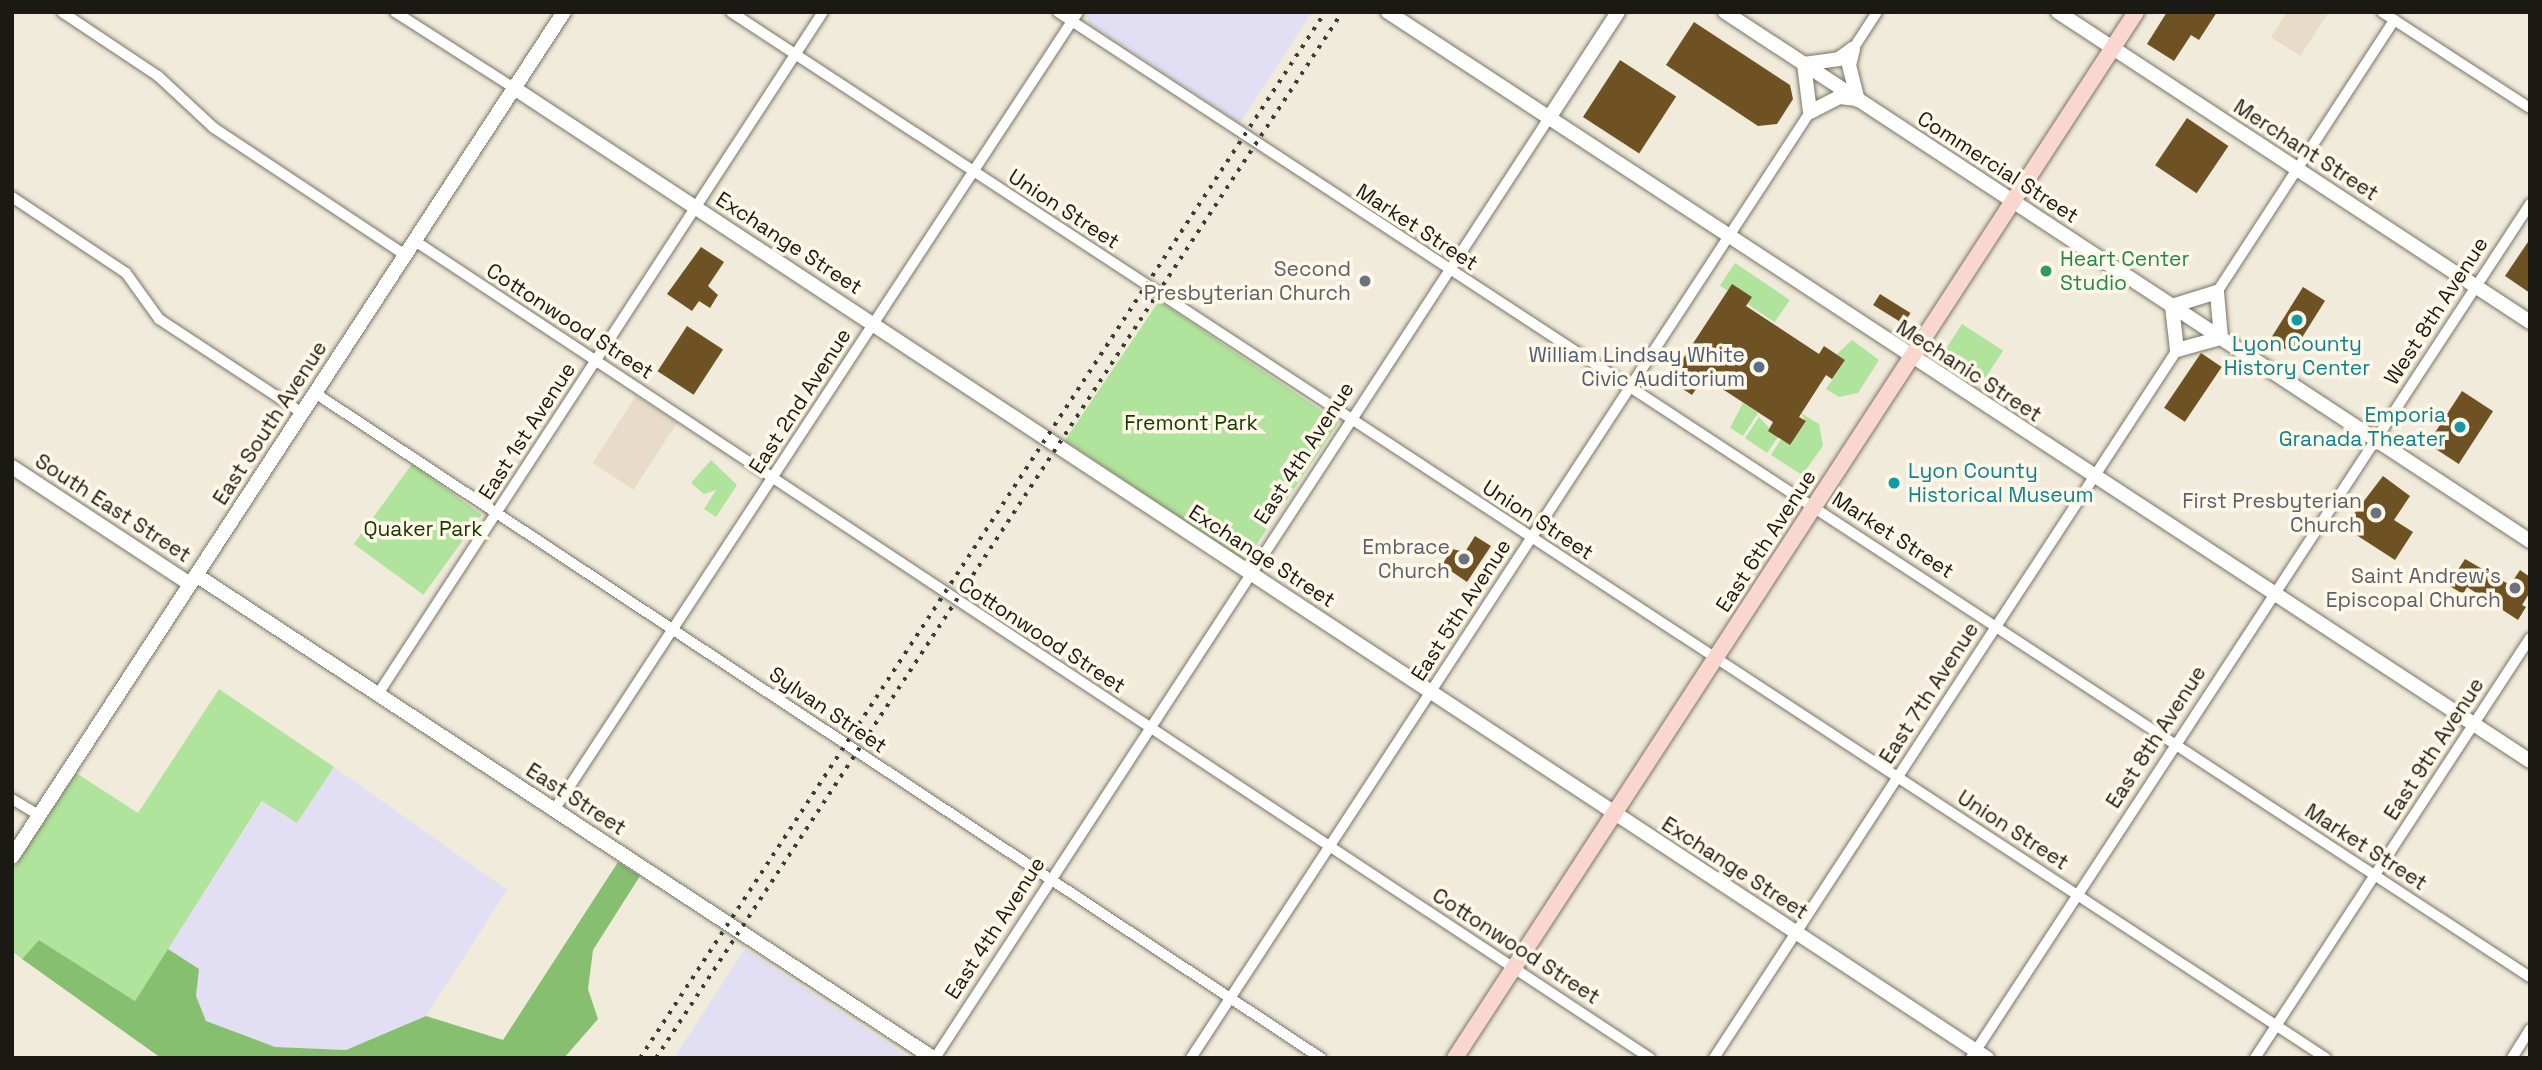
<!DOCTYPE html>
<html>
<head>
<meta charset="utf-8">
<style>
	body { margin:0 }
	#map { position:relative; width:2542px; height:1070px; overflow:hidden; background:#f1ebdb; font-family:"Space Grotesk",sans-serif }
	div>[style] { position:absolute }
	.industrial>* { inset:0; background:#e2def4 }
	.education>* { inset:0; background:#e8dcc8; transform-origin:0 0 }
	.green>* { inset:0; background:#b0e39c; transform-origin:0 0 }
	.forest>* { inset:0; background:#87bf71 }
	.building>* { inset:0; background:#6e5223; transform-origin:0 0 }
	.roads { filter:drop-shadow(0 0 2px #7a7566) drop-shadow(0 0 2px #7a7566) }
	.street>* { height:10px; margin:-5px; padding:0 5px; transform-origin:5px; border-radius:5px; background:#fff }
	.secondary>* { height:14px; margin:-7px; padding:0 7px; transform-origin:7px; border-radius:7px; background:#fff }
	.primary>* { height:16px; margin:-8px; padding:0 8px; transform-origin:8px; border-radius:8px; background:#f9d6ce }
	.rail>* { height:3.5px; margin-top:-1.75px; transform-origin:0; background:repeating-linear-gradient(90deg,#3e3c34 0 3.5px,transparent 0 10.5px) }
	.dots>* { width:19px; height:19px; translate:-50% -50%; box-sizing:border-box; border:4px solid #fff8e8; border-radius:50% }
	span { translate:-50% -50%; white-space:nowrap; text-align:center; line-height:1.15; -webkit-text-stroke:7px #fff8e8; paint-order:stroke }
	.street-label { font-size:21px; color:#1b1913 }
	.leisure-label { font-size:21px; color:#27864d }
	.left { translate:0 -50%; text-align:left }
	.worship-label { font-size:21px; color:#5b616d }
	.right { translate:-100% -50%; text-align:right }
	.culture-label { font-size:21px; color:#0d838f }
	.service-label { font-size:21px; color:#4e5e75 }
	.park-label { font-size:21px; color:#153801 }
	.frame { position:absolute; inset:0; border:14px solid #1b1913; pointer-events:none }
</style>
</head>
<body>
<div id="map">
	<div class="industrial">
		<div style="clip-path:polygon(1086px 12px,1312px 12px,1240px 123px,1089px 23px)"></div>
		<div style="clip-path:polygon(334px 767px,507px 890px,426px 1016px,346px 1050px,275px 1047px,206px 1021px,196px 996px,198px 969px,168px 949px,263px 801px,297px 823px)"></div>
		<div style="clip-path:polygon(745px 949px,910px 1058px,674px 1058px)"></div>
	</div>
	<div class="education">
		<div style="clip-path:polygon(2287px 12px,2329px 12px,2300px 56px,2271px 37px)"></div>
		<div style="left:636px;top:396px;width:49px;height:80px;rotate:33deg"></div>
	</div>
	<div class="green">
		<div style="left:1735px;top:263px;width:66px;height:27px;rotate:34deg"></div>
		<div style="left:1159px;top:301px;width:217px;height:168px;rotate:34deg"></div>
		<div style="left:1962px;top:324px;width:49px;height:33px;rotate:33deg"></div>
		<div style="clip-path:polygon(1852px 340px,1879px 360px,1858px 393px,1839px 397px,1826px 389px,1845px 360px,1837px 354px)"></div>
		<div style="clip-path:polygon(1743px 403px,1758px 413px,1743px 436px,1730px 428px)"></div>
		<div style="clip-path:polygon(1801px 413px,1819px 424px,1823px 446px,1802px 475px,1771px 455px,1781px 439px,1790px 445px,1806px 422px)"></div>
		<div style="clip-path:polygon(1759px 417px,1778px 437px,1767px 453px,1745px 438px)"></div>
		<div style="clip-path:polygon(711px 460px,737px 485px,716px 517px,704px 509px,716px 490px,704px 494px,691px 483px)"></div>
		<div style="left:412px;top:464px;width:86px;height:99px;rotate:36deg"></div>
		<div style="clip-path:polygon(219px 689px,334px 767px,297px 823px,262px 801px,135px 1001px,39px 940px,22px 959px,12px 951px,12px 871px,76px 773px,138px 813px)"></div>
	</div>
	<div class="forest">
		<div style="clip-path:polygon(618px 862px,640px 876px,593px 950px,588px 989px,598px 1019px,564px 1058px,161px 1058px,22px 959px,39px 940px,135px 1001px,168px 949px,199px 969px,196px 996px,206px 1021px,275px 1047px,346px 1050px,426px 1016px,503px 1040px)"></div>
	</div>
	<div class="building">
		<div style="clip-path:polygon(2167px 12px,2217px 12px,2199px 40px,2191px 35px,2174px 61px,2147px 44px)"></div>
		<div style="clip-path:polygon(1694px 22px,1790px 85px,1793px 99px,1777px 124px,1758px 126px,1666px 65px)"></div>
		<div style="left:1620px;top:60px;width:67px;height:68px;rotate:33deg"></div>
		<div style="left:2187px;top:118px;width:50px;height:57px;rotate:34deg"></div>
		<div style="clip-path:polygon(2530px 239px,2530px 293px,2505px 276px)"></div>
		<div style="clip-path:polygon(701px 247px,724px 262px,708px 286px,718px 295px,710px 308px,699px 301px,692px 311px,667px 294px)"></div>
		<div style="clip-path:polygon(1732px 284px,1752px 297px,1746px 306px,1819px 354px,1824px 346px,1845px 360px,1832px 379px,1826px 375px,1799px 417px,1806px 421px,1790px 445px,1768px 431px,1773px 422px,1704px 377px,1692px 395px,1669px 380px)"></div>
		<div style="left:2303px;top:287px;width:26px;height:62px;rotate:32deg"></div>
		<div style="left:1880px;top:294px;width:36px;height:13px;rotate:32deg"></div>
		<div style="left:687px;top:326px;width:43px;height:54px;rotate:33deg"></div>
		<div style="left:2201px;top:353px;width:25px;height:66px;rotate:34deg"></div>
		<div style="left:2462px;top:391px;width:37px;height:63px;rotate:33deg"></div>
		<div style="clip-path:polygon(2383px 476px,2410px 496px,2394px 520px,2413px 532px,2395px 560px,2344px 527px)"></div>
		<div style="clip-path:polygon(1475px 536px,1491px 546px,1467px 582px,1442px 565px,1452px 549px,1465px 552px)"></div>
		<div style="clip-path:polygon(2465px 559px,2510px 585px,2520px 570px,2530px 577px,2530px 592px,2522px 605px,2526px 607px,2518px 620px,2467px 587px,2463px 594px,2448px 585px)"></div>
	</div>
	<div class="roads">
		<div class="street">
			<div style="left:62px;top:12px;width:115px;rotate:33.7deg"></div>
			<div style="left:158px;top:76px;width:76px;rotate:42.9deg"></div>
			<div style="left:214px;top:128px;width:229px;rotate:33.6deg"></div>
			<div style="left:395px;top:12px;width:141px;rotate:32.6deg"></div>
			<div style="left:731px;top:12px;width:1907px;rotate:33.26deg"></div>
			<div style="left:1058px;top:12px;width:1760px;rotate:33.25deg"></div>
			<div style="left:2382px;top:12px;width:176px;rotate:33deg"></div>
			<div style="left:1853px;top:49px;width:44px;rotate:-57deg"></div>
			<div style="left:12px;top:197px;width:137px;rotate:33.7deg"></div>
			<div style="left:126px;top:273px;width:57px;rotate:54.3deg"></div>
			<div style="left:159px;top:319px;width:171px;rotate:33.3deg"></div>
			<div style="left:415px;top:241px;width:1481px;rotate:33.49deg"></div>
			<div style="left:2217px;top:292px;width:325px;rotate:-56.9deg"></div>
			<div style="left:315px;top:393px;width:1206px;rotate:33.47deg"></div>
			<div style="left:378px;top:694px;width:814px;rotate:-56.88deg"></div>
			<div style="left:12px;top:799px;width:31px;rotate:31deg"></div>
			<div style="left:554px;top:810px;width:955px;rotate:-56.71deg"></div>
			<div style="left:935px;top:1058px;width:1123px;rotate:-56.85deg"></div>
			<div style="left:1191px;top:1058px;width:1131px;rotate:-56.8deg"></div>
			<div style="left:1714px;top:1058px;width:846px;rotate:-56.82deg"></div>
			<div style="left:1971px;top:1058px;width:1021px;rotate:-56.79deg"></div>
			<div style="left:2255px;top:1058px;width:502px;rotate:-56.78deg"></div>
			<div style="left:2512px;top:1058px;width:34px;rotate:-58deg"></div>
		</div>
		<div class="secondary">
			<div style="left:1388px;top:12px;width:1366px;rotate:33.26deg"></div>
			<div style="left:1725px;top:12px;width:963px;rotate:33.31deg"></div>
			<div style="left:2058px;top:12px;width:565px;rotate:33.3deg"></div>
			<div style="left:1853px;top:49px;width:16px;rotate:104deg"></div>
			<div style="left:1849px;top:65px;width:36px;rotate:76deg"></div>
			<div style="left:514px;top:88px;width:1764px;rotate:33.37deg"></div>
			<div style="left:1810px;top:112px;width:48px;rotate:-97.1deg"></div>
			<div style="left:1804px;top:64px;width:35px;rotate:-8deg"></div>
			<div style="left:1839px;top:59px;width:17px;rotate:-36deg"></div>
			<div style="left:1810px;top:112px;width:34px;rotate:-27deg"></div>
			<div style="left:1840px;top:97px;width:17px;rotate:7deg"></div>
			<div style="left:1549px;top:118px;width:126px;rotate:-56.9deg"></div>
			<div style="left:2177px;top:350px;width:46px;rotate:-15.3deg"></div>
			<div style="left:2221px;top:338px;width:46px;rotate:-95deg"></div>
			<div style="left:2177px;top:350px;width:44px;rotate:-96.5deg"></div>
			<div style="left:2172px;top:306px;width:47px;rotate:-17.3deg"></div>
			<div style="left:12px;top:467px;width:213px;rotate:33.3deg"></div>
			<div style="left:196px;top:575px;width:881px;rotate:33.24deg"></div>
			<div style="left:12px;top:857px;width:1009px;rotate:-56.85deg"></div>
		</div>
		<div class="primary">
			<div style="left:1455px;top:1058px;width:1248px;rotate:-56.93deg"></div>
		</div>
	</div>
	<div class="rail">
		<div style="left:640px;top:1058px;width:1250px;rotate:-56.78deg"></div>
		<div style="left:656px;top:1058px;width:1251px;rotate:-56.74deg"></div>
	</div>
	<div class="dots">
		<div style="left:2046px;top:271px;background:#2e9e5b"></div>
		<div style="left:1365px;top:281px;background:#6b7280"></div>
		<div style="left:2297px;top:320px;background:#0f9aa8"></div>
		<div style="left:1759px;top:367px;background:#5c6f8a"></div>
		<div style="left:2460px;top:427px;background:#0f9aa8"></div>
		<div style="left:1894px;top:483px;background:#0f9aa8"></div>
		<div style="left:2376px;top:513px;background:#6b7280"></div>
		<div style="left:1464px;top:559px;background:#6b7280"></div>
		<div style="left:2515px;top:588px;background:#6b7280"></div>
	</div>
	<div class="street-label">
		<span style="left:2306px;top:150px;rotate:33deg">Merchant Street</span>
		<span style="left:1998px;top:167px;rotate:33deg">Commercial Street</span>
		<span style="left:1064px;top:209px;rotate:33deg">Union Street</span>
		<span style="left:1417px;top:227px;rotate:33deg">Market Street</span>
		<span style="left:789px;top:243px;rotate:33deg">Exchange Street</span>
		<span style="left:2436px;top:311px;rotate:-57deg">West 8th Avenue</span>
		<span style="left:570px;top:321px;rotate:33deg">Cottonwood Street</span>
		<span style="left:1969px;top:371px;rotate:33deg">Mechanic Street</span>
		<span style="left:800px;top:401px;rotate:-57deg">East 2nd Avenue</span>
		<span style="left:270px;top:423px;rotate:-57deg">East South Avenue</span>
		<span style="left:527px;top:431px;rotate:-57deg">East 1st Avenue</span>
		<span style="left:1304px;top:453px;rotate:-57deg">East 4th Avenue</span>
		<span style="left:113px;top:508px;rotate:33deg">South East Street</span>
		<span style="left:1538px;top:520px;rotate:33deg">Union Street</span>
		<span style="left:1893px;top:535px;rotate:33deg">Market Street</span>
		<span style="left:1766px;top:541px;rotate:-57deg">East 6th Avenue</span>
		<span style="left:1262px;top:556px;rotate:33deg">Exchange Street</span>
		<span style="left:1461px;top:610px;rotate:-57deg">East 5th Avenue</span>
		<span style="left:1042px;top:635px;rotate:33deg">Cottonwood Street</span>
		<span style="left:1929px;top:693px;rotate:-57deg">East 7th Avenue</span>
		<span style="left:828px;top:710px;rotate:34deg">Sylvan Street</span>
		<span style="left:2156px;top:737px;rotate:-57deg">East 8th Avenue</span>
		<span style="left:2434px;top:749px;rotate:-57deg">East 9th Avenue</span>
		<span style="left:576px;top:799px;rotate:33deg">East Street</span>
		<span style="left:2013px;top:830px;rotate:33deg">Union Street</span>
		<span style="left:2366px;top:847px;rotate:33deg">Market Street</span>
		<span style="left:1735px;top:868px;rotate:33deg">Exchange Street</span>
		<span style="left:995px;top:928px;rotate:-57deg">East 4th Avenue</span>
		<span style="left:1516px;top:946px;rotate:33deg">Cottonwood Street</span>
	</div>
	<div class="leisure-label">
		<span class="left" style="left:2060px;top:271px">Heart Center<br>Studio</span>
	</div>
	<div class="worship-label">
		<span class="right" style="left:1351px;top:281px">Second<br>Presbyterian Church</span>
		<span class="right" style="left:2362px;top:513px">First Presbyterian<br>Church</span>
		<span class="right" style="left:1450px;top:559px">Embrace<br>Church</span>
		<span class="right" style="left:2501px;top:588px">Saint Andrew's<br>Episcopal Church</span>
	</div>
	<div class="culture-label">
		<span style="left:2297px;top:356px">Lyon County<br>History Center</span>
		<span class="right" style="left:2446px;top:427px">Emporia<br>Granada Theater</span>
		<span class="left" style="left:1908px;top:483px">Lyon County<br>Historical Museum</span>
	</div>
	<div class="service-label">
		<span class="right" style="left:1745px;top:367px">William Lindsay White<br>Civic Auditorium</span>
	</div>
	<div class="park-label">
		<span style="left:1191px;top:423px">Fremont Park</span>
		<span style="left:423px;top:529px">Quaker Park</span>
	</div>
	<div class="frame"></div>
</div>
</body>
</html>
